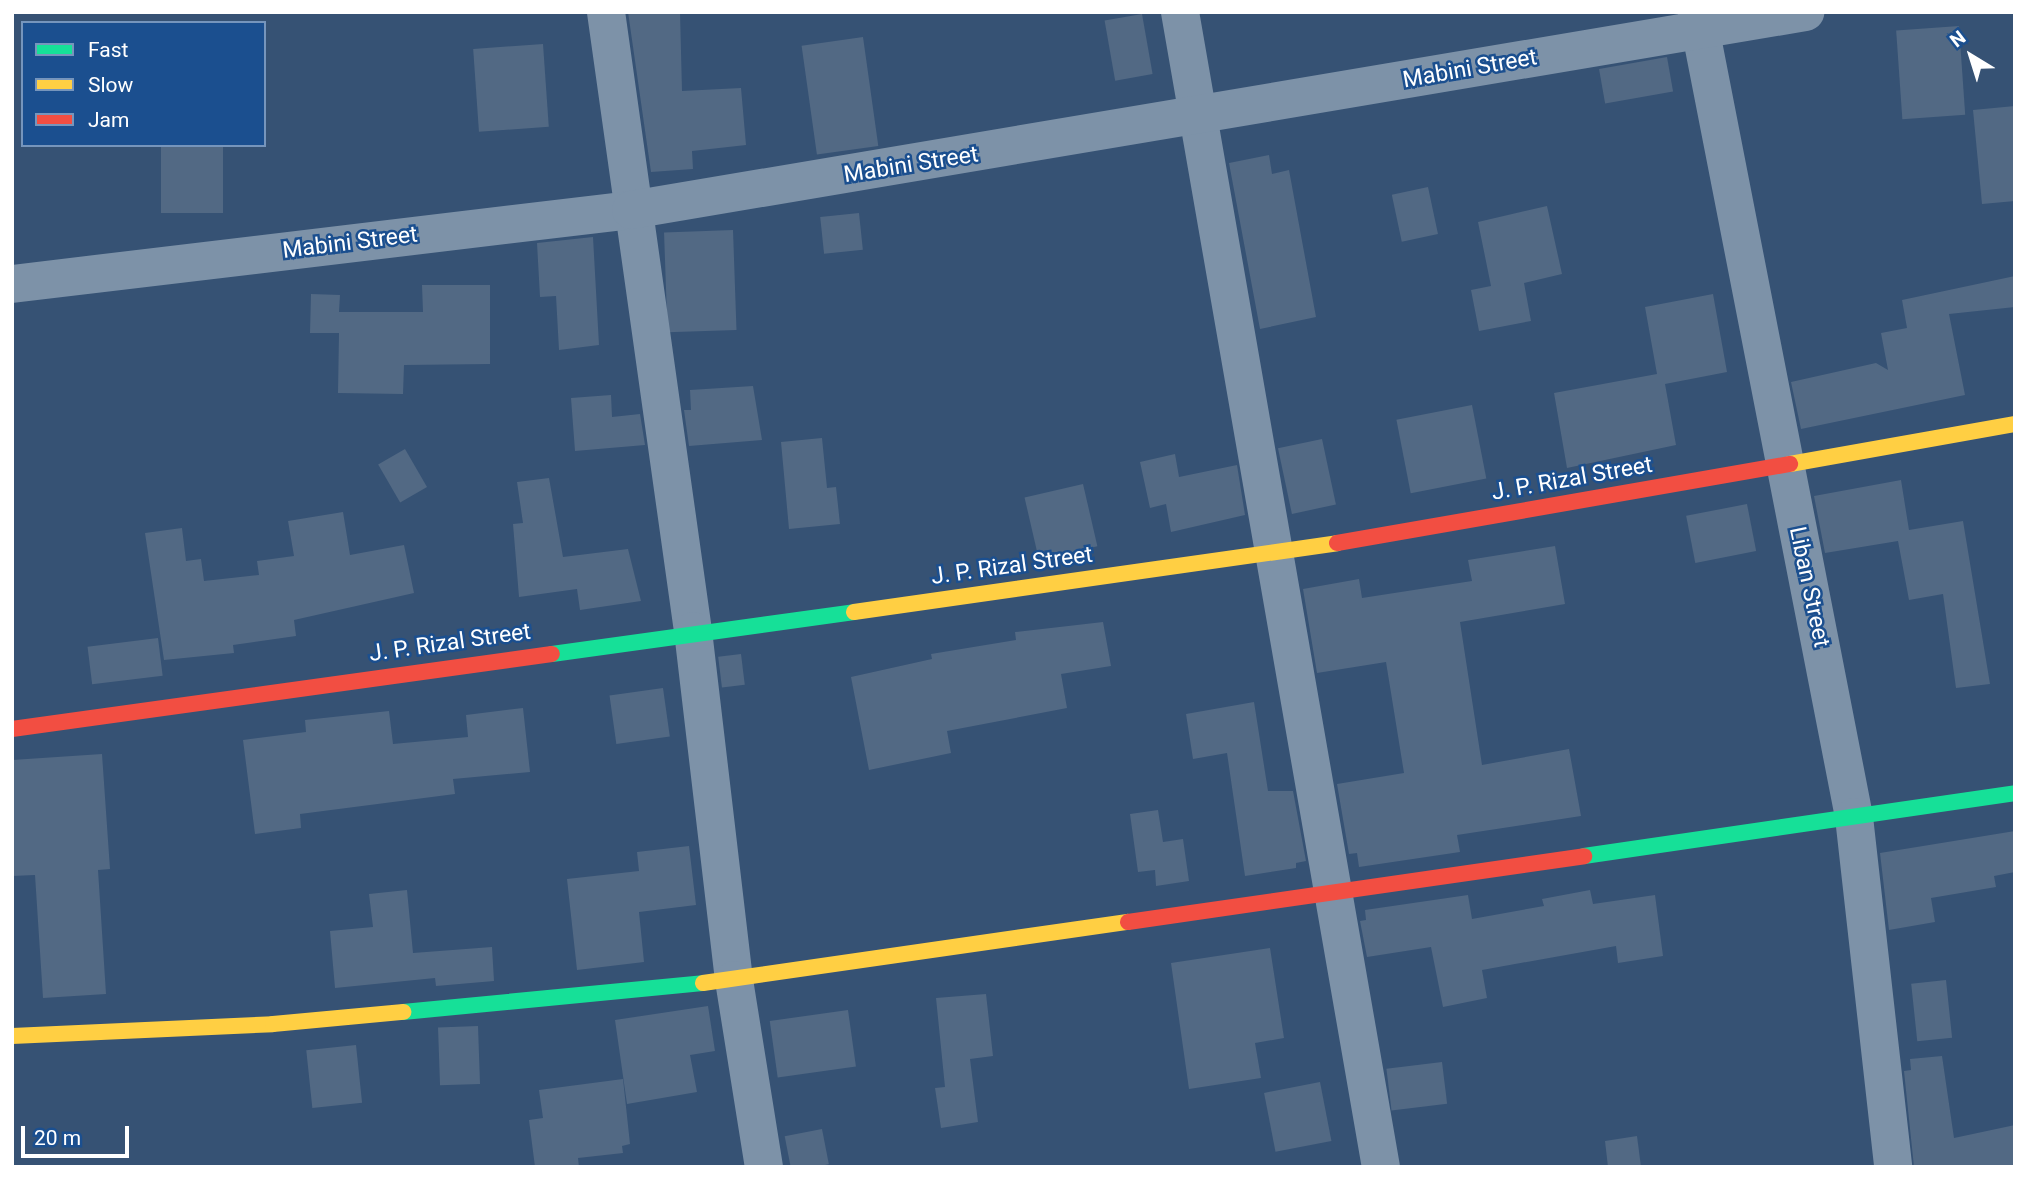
<!DOCTYPE html>
<html>
<head>
<meta charset="utf-8">
<style>
	body { margin:0 }
	#map { position:relative; width:2027px; height:1179px; overflow:hidden; background:#365274; font-family:Roboto,sans-serif }
	div>[style] { position:absolute }
	.building>* { inset:0; background:#526984; transform-origin:0 0 }
	.street>* { height:38px; margin:-19px; padding:0 19px; transform-origin:19px; border-radius:19px; background:#7d92a8 }
	.fast>* { height:16px; margin:-8px; padding:0 8px; transform-origin:8px; border-radius:8px; background:#16e098 }
	.slow>* { height:16px; margin:-8px; padding:0 8px; transform-origin:8px; border-radius:8px; background:#ffcf43 }
	.jam>* { height:16px; margin:-8px; padding:0 8px; transform-origin:8px; border-radius:8px; background:#f24e42 }
	span { translate:-50% -50%; white-space:nowrap; text-align:center; line-height:1.15; -webkit-text-stroke:5px #1b4f8f; paint-order:stroke }
	.street-label { font-size:23px; color:#fff }
	.frame { position:absolute; inset:0; border:14px solid #fff; pointer-events:none }
	.legend { position:absolute; left:21px; top:21px; width:245px; height:126px; box-sizing:border-box; background:#1b4f8f; border:2px solid #7695bc; margin:0; padding:9px 12px; list-style:none; font-size:21px; color:#fff }
	.legend li { display:flex; align-items:center; gap:14px; height:35px }
	.legend b { width:35px; border:2px solid #7695bc }
	.north { position:absolute; left:1936px; top:21px; width:70px; height:70px; -webkit-text-stroke:5px #1b4f8f; paint-order:stroke; rotate:322deg; font-size:19px; font-weight:700; line-height:28px; text-align:center; color:#fff }
	.north::after { content:''; display:block; margin:auto; width:24px; height:32px; background:#fff; clip-path:polygon(50% 0,100% 100%,50% 72%,0 100%) }
	.scale { position:absolute; left:21px; top:1126px; width:108px; height:32px; box-sizing:border-box; border:4px solid #fff; border-top:0; padding-left:9px; font-size:21px; line-height:24px; white-space:nowrap; color:#fff; -webkit-text-stroke:5px #1b4f8f; paint-order:stroke }
</style>
</head>
<body>
<div id="map">
	<div class="building">
		<div style="clip-path:polygon(628px 12px,680px 12px,682px 91px,741px 88px,746px 145px,692px 151px,693px 169px,651px 172px)"></div>
		<div style="left:1142px;top:14px;width:61px;height:38px;rotate:80deg"></div>
		<div style="left:1959px;top:26px;width:89px;height:63px;rotate:86deg"></div>
		<div style="left:863px;top:37px;width:110px;height:62px;rotate:82deg"></div>
		<div style="left:543px;top:44px;width:83px;height:70px;rotate:86deg"></div>
		<div style="left:1667px;top:57px;width:35px;height:69px;rotate:80deg"></div>
		<div style="clip-path:polygon(2015px 106px,2015px 201px,1982px 204px,1973px 110px)"></div>
		<div style="left:161px;top:145px;width:62px;height:68px"></div>
		<div style="clip-path:polygon(1269px 155px,1272px 174px,1289px 170px,1316px 317px,1260px 329px,1229px 163px)"></div>
		<div style="left:1428px;top:187px;width:48px;height:37px;rotate:78deg"></div>
		<div style="clip-path:polygon(1547px 206px,1562px 274px,1524px 283px,1531px 321px,1479px 331px,1471px 290px,1491px 286px,1478px 222px)"></div>
		<div style="left:859px;top:213px;width:37px;height:39px;rotate:84deg"></div>
		<div style="left:733px;top:230px;width:100px;height:69px;rotate:88deg"></div>
		<div style="clip-path:polygon(593px 237px,599px 345px,559px 350px,556px 296px,540px 297px,537px 243px)"></div>
		<div style="clip-path:polygon(2015px 276px,2015px 307px,1949px 314px,1965px 395px,1801px 429px,1791px 382px,1876px 363px,1888px 370px,1881px 333px,1907px 328px,1902px 300px)"></div>
		<div style="clip-path:polygon(422px 285px,490px 285px,490px 364px,404px 365px,403px 394px,338px 393px,339px 333px,310px 333px,311px 294px,340px 295px,339px 312px,423px 312px)"></div>
		<div style="clip-path:polygon(1713px 294px,1727px 372px,1665px 384px,1676px 445px,1567px 468px,1554px 393px,1657px 374px,1645px 307px)"></div>
		<div style="clip-path:polygon(753px 386px,762px 440px,689px 446px,684px 410px,691px 410px,690px 390px)"></div>
		<div style="clip-path:polygon(611px 395px,612px 417px,640px 414px,645px 445px,575px 451px,571px 398px)"></div>
		<div style="left:1472px;top:405px;width:75px;height:77px;rotate:79deg"></div>
		<div style="clip-path:polygon(822px 438px,827px 488px,836px 487px,840px 524px,789px 529px,781px 442px)"></div>
		<div style="left:1322px;top:439px;width:67px;height:45px;rotate:78deg"></div>
		<div style="left:405px;top:449px;width:44px;height:31px;rotate:60deg"></div>
		<div style="clip-path:polygon(1175px 454px,1179px 477px,1237px 465px,1245px 515px,1171px 532px,1166px 504px,1150px 508px,1140px 462px)"></div>
		<div style="clip-path:polygon(549px 478px,563px 557px,628px 549px,641px 601px,580px 610px,577px 589px,519px 597px,513px 524px,523px 523px,517px 482px)"></div>
		<div style="clip-path:polygon(1901px 480px,1909px 530px,1963px 521px,1990px 684px,1956px 688px,1943px 594px,1909px 600px,1898px 541px,1825px 553px,1814px 496px)"></div>
		<div style="left:1083px;top:484px;width:64px;height:60px;rotate:77deg"></div>
		<div style="left:1747px;top:504px;width:48px;height:62px;rotate:79deg"></div>
		<div style="clip-path:polygon(343px 512px,350px 555px,404px 545px,414px 593px,294px 620px,296px 636px,233px 645px,234px 653px,164px 660px,145px 533px,182px 528px,186px 561px,201px 559px,204px 581px,259px 575px,257px 561px,294px 556px,288px 521px)"></div>
		<div style="clip-path:polygon(1555px 546px,1565px 604px,1460px 622px,1482px 765px,1569px 749px,1581px 816px,1457px 835px,1460px 852px,1359px 867px,1357px 853px,1349px 854px,1337px 784px,1404px 773px,1386px 662px,1317px 673px,1303px 589px,1359px 579px,1362px 598px,1472px 581px,1468px 560px)"></div>
		<div style="clip-path:polygon(1103px 622px,1111px 666px,1061px 674px,1067px 708px,947px 731px,951px 753px,869px 770px,851px 677px,932px 659px,931px 654px,1016px 640px,1015px 632px)"></div>
		<div style="left:158px;top:638px;width:38px;height:71px;rotate:83deg"></div>
		<div style="left:741px;top:654px;width:31px;height:23px;rotate:83deg"></div>
		<div style="left:663px;top:688px;width:49px;height:54px;rotate:82deg"></div>
		<div style="clip-path:polygon(1254px 702px,1268px 791px,1293px 791px,1306px 861px,1296px 863px,1296px 868px,1245px 876px,1227px 753px,1193px 759px,1186px 714px)"></div>
		<div style="clip-path:polygon(523px 708px,530px 772px,453px 779px,455px 794px,300px 814px,301px 828px,255px 834px,243px 740px,306px 732px,305px 720px,389px 711px,393px 744px,468px 737px,466px 715px)"></div>
		<div style="clip-path:polygon(102px 754px,110px 869px,98px 870px,106px 994px,43px 998px,35px 875px,12px 876px,12px 760px)"></div>
		<div style="clip-path:polygon(1158px 810px,1163px 842px,1183px 839px,1189px 881px,1156px 886px,1155px 870px,1138px 872px,1130px 814px)"></div>
		<div style="clip-path:polygon(2015px 831px,2015px 872px,1994px 876px,1996px 887px,1931px 898px,1935px 922px,1889px 930px,1880px 853px)"></div>
		<div style="clip-path:polygon(689px 846px,696px 905px,639px 912px,644px 962px,577px 970px,567px 879px,639px 871px,637px 852px)"></div>
		<div style="clip-path:polygon(407px 890px,413px 953px,492px 947px,494px 981px,436px 986px,435px 978px,335px 988px,330px 931px,373px 927px,369px 894px)"></div>
		<div style="clip-path:polygon(1590px 890px,1593px 904px,1655px 895px,1663px 956px,1618px 963px,1616px 946px,1482px 970px,1487px 998px,1443px 1007px,1431px 947px,1367px 957px,1360px 921px,1366px 920px,1365px 910px,1468px 895px,1472px 919px,1544px 906px,1542px 899px)"></div>
		<div style="clip-path:polygon(1270px 948px,1284px 1038px,1255px 1043px,1261px 1078px,1189px 1089px,1171px 963px)"></div>
		<div style="left:1946px;top:980px;width:58px;height:35px;rotate:84deg"></div>
		<div style="clip-path:polygon(986px 994px,993px 1056px,970px 1059px,978px 1122px,941px 1128px,935px 1088px,945px 1087px,936px 998px)"></div>
		<div style="clip-path:polygon(708px 1006px,715px 1051px,690px 1055px,697px 1092px,627px 1104px,615px 1020px)"></div>
		<div style="left:848px;top:1010px;width:57px;height:79px;rotate:82deg"></div>
		<div style="left:478px;top:1026px;width:58px;height:40px;rotate:88deg"></div>
		<div style="left:356px;top:1045px;width:58px;height:50px;rotate:84deg"></div>
		<div style="clip-path:polygon(1942px 1056px,1954px 1138px,2015px 1125px,2015px 1167px,1914px 1167px,1904px 1071px,1911px 1070px,1910px 1059px)"></div>
		<div style="left:1442px;top:1062px;width:42px;height:56px;rotate:83deg"></div>
		<div style="clip-path:polygon(623px 1079px,630px 1144px,622px 1146px,623px 1153px,578px 1158px,579px 1167px,535px 1167px,529px 1120px,543px 1118px,539px 1090px)"></div>
		<div style="left:1320px;top:1082px;width:60px;height:57px;rotate:79deg"></div>
		<div style="left:822px;top:1129px;width:36px;height:38px;rotate:79deg"></div>
		<div style="clip-path:polygon(1637px 1136px,1641px 1167px,1608px 1167px,1605px 1141px)"></div>
	</div>
	<div class="street">
		<div style="left:606px;top:12px;width:625px;rotate:82deg"></div>
		<div style="left:693px;top:631px;width:351px;rotate:83.3deg"></div>
		<div style="left:734px;top:980px;width:189px;rotate:80.9deg"></div>
		<div style="left:1180px;top:12px;width:1172px;rotate:80.13deg"></div>
		<div style="left:1697px;top:12px;width:820px;rotate:78.96deg"></div>
		<div style="left:1854px;top:817px;width:352px;rotate:83.6deg"></div>
		<div style="left:12px;top:284px;width:623px;rotate:-6.82deg"></div>
		<div style="left:631px;top:210px;width:1191px;rotate:-9.57deg"></div>
	</div>
	<div class="fast">
		<div style="left:552px;top:654px;width:305px;rotate:-7.9deg"></div>
		<div style="left:1584px;top:856px;width:436px;rotate:-8.3deg"></div>
		<div style="left:403px;top:1012px;width:301px;rotate:-5.5deg"></div>
	</div>
	<div class="slow">
		<div style="left:1790px;top:464px;width:229px;rotate:-10.1deg"></div>
		<div style="left:854px;top:612px;width:488px;rotate:-8.1deg"></div>
		<div style="left:703px;top:983px;width:429px;rotate:-8.2deg"></div>
		<div style="left:12px;top:1036px;width:261px;rotate:-2.6deg"></div>
		<div style="left:273px;top:1024px;width:131px;rotate:-5.3deg"></div>
	</div>
	<div class="jam">
		<div style="left:1337px;top:543px;width:460px;rotate:-9.9deg"></div>
		<div style="left:12px;top:729px;width:545px;rotate:-7.91deg"></div>
		<div style="left:1128px;top:922px;width:461px;rotate:-8.2deg"></div>
	</div>
	<div class="street-label">
		<span style="left:1470px;top:69px;rotate:-10deg">Mabini Street</span>
		<span style="left:911px;top:165px;rotate:-9deg">Mabini Street</span>
		<span style="left:350px;top:243px;rotate:-7deg">Mabini Street</span>
		<span style="left:1572px;top:479px;rotate:-10deg">J. P. Rizal Street</span>
		<span style="left:1012px;top:566px;rotate:-8deg">J. P. Rizal Street</span>
		<span style="left:1809px;top:587px;rotate:78deg">Liban Street</span>
		<span style="left:450px;top:643px;rotate:-8deg">J. P. Rizal Street</span>
	</div>
	<div class="frame"></div>
	<ul class="legend">
	<li><b style="height:9px;background:#16e098"></b>Fast</li>
	<li><b style="height:9px;background:#ffcf43"></b>Slow</li>
	<li><b style="height:9px;background:#f24e42"></b>Jam</li>
	</ul>
	<div class="north">N</div>
	<div class="scale">20 m</div>
</div>
</body>
</html>
